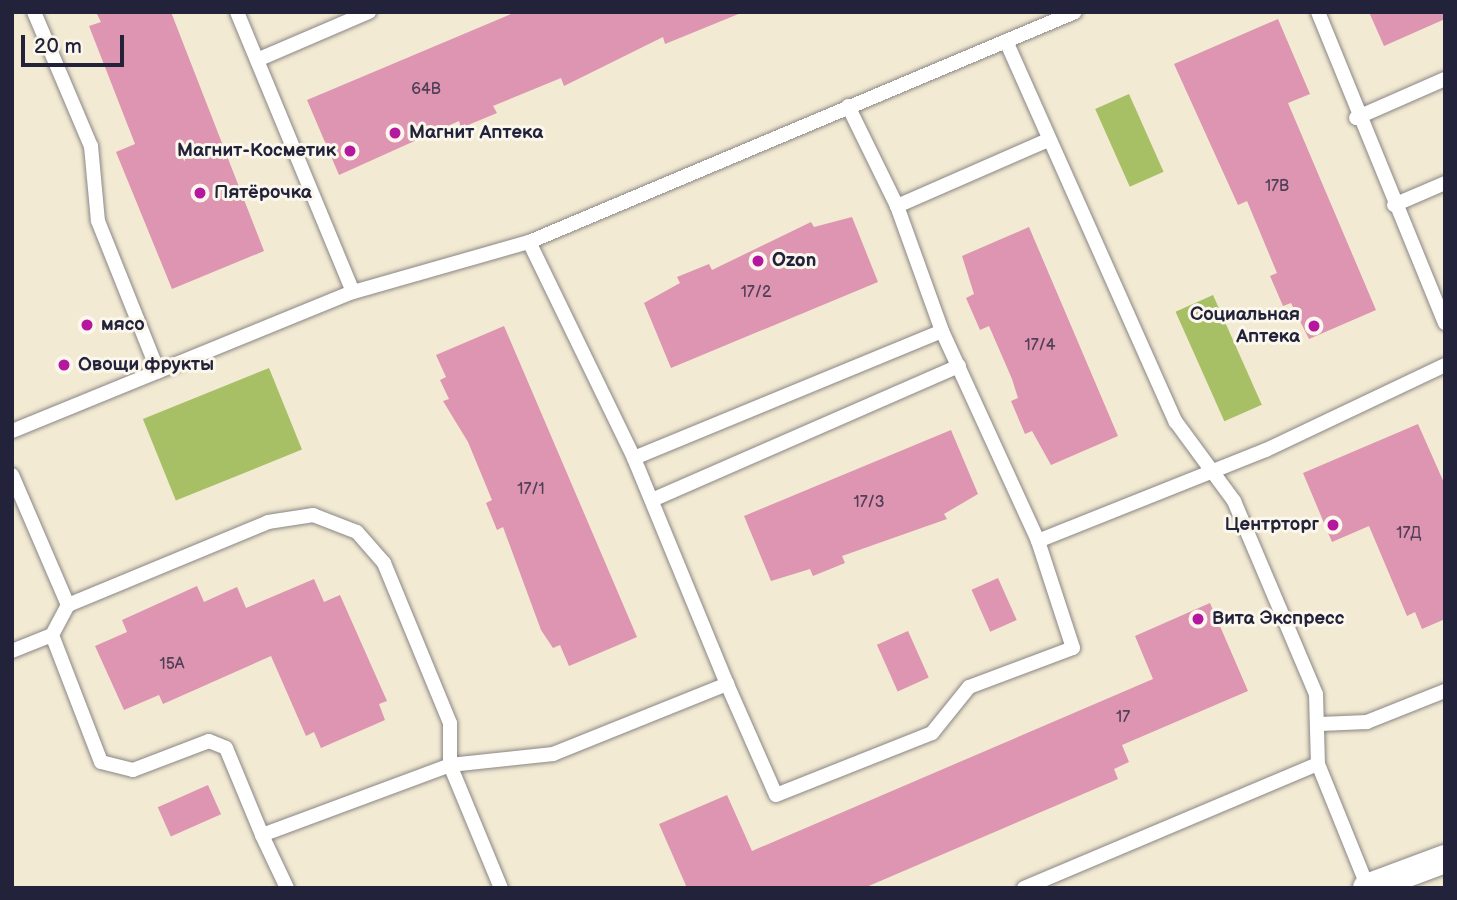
<!DOCTYPE html>
<html>
<head>
<meta charset="utf-8">
<style>
	body { margin:0 }
	#map { position:relative; width:1457px; height:900px; overflow:hidden; background:#f2ead2; font-family:"Balsamiq Sans",sans-serif }
	div>[style] { position:absolute }
	.green>* { inset:0; background:#a7c066; transform-origin:0 0 }
	.building>* { inset:0; background:#de95b1; transform-origin:0 0 }
	.roads { filter:drop-shadow(0 0 2px #8a8686) drop-shadow(0 0 2px #8a8686) }
	.service>* { height:14px; margin:-7px; padding:0 7px; transform-origin:7px; border-radius:7px; background:#fff }
	.minor>* { height:28px; margin:-14px; padding:0 14px; transform-origin:14px; border-radius:14px; background:#fff }
	.dots>* { width:19px; height:19px; translate:-50% -50%; box-sizing:border-box; border:4px solid #fbf7ec; border-radius:50% }
	span { translate:-50% -50%; white-space:nowrap; text-align:center; line-height:1.15; -webkit-text-stroke:6px #fbf7ec; paint-order:stroke }
	.number-label { font-size:16px; color:#513f58 }
	.number-label span { -webkit-text-stroke-width:0 }
	.poi-label { font-size:19px; color:#22223b; font-weight:700 }
	.left { translate:0 -50%; text-align:left }
	.right { translate:-100% -50%; text-align:right }
	.frame { position:absolute; inset:0; border:14px solid #22223b; pointer-events:none }
	.scale { position:absolute; left:21px; top:35px; width:103px; height:32px; box-sizing:border-box; border:4px solid #22223b; border-top:0; padding-left:9px; font-size:21px; line-height:24px; white-space:nowrap; color:#22223b; -webkit-text-stroke:5px #fbf7ec; paint-order:stroke }
</style>
</head>
<body>
<div id="map">
	<div class="green">
		<div style="left:1129px;top:94px;width:85px;height:37px;rotate:66deg"></div>
		<div style="left:1213px;top:295px;width:120px;height:41px;rotate:66deg"></div>
		<div style="left:269px;top:368px;width:88px;height:136px;rotate:68deg"></div>
	</div>
	<div class="building">
		<div style="clip-path:polygon(96px 12px,171px 12px,264px 251px,172px 289px,116px 152px,135px 144px,89px 26px,101px 22px)"></div>
		<div style="clip-path:polygon(516px 12px,741px 13px,665px 44px,663px 37px,564px 86px,561px 78px,493px 106px,497px 113px,461px 128px,459px 121px,339px 175px,307px 100px)"></div>
		<div style="clip-path:polygon(1369px 12px,1445px 12px,1445px 19px,1384px 46px)"></div>
		<div style="clip-path:polygon(1278px 19px,1310px 94px,1288px 103px,1376px 310px,1309px 339px,1291px 303px,1283px 306px,1270px 276px,1277px 273px,1247px 201px,1238px 205px,1174px 64px)"></div>
		<div style="clip-path:polygon(852px 217px,878px 282px,671px 368px,644px 303px,680px 283px,677px 277px,709px 264px,712px 270px,811px 222px,814px 227px)"></div>
		<div style="clip-path:polygon(1029px 227px,1118px 436px,1051px 465px,1032px 431px,1025px 434px,1011px 401px,1018px 398px,1012px 379px,989px 326px,980px 330px,966px 298px,974px 294px,962px 256px)"></div>
		<div style="clip-path:polygon(504px 326px,637px 637px,569px 666px,560px 645px,553px 648px,541px 630px,503px 527px,497px 530px,486px 503px,492px 500px,468px 442px,443px 401px,449px 399px,440px 380px,446px 377px,436px 355px)"></div>
		<div style="clip-path:polygon(1418px 424px,1445px 485px,1445px 619px,1422px 629px,1415px 612px,1407px 616px,1369px 526px,1332px 542px,1303px 473px)"></div>
		<div style="clip-path:polygon(951px 430px,978px 494px,944px 514px,947px 519px,842px 556px,845px 563px,813px 576px,810px 569px,771px 581px,744px 516px)"></div>
		<div style="left:998px;top:578px;width:46px;height:29px;rotate:66deg"></div>
		<div style="clip-path:polygon(314px 579px,324px 602px,340px 595px,387px 701px,379px 704px,385px 720px,321px 748px,314px 732px,306px 736px,271px 656px,163px 704px,159px 695px,124px 710px,95px 646px,127px 632px,122px 620px,197px 586px,204px 602px,237px 587px,246px 608px)"></div>
		<div style="clip-path:polygon(1210px 603px,1248px 691px,1122px 745px,1129px 762px,1114px 769px,1118px 779px,864px 888px,687px 888px,659px 824px,727px 795px,752px 851px,1153px 679px,1135px 636px)"></div>
		<div style="left:908px;top:631px;width:51px;height:34px;rotate:66deg"></div>
		<div style="left:208px;top:785px;width:32px;height:55px;rotate:66deg"></div>
	</div>
	<div class="roads">
		<div class="service">
			<div style="left:34px;top:12px;width:146px;rotate:67deg"></div>
			<div style="left:91px;top:146px;width:75px;rotate:84.7deg"></div>
			<div style="left:98px;top:221px;width:162px;rotate:68.2deg"></div>
			<div style="left:237px;top:12px;width:303px;rotate:67.5deg"></div>
			<div style="left:1318px;top:12px;width:336px;rotate:67.8deg"></div>
			<div style="left:1006px;top:41px;width:417px;rotate:66deg"></div>
			<div style="left:1176px;top:422px;width:98px;rotate:53.7deg"></div>
			<div style="left:1234px;top:501px;width:210px;rotate:67deg"></div>
			<div style="left:1316px;top:694px;width:70px;rotate:88.4deg"></div>
			<div style="left:1318px;top:764px;width:134px;rotate:68deg"></div>
			<div style="left:257px;top:60px;width:122px;rotate:-23.2deg"></div>
			<div style="left:848px;top:106px;width:111px;rotate:63.9deg"></div>
			<div style="left:1356px;top:118px;width:97px;rotate:-23.7deg"></div>
			<div style="left:1048px;top:140px;width:165px;rotate:156.4deg"></div>
			<div style="left:897px;top:206px;width:133px;rotate:70.2deg"></div>
			<div style="left:942px;top:331px;width:231px;rotate:65.4deg"></div>
			<div style="left:1038px;top:541px;width:245px;rotate:-21.8deg"></div>
			<div style="left:1266px;top:450px;width:198px;rotate:-25.4deg"></div>
			<div style="left:1394px;top:205px;width:56px;rotate:-23.3deg"></div>
			<div style="left:12px;top:431px;width:368px;rotate:-22.2deg"></div>
			<div style="left:353px;top:292px;width:183px;rotate:-15.9deg"></div>
			<div style="left:529px;top:242px;width:592px;rotate:-22.84deg"></div>
			<div style="left:634px;top:458px;width:333px;rotate:-22.4deg"></div>
			<div style="left:12px;top:475px;width:142px;rotate:66.7deg"></div>
			<div style="left:68px;top:605px;width:217px;rotate:-22.5deg"></div>
			<div style="left:268px;top:522px;width:46px;rotate:-8.8deg"></div>
			<div style="left:313px;top:515px;width:47px;rotate:21.1deg"></div>
			<div style="left:357px;top:532px;width:41px;rotate:48.9deg"></div>
			<div style="left:384px;top:563px;width:173px;rotate:67.6deg"></div>
			<div style="left:450px;top:723px;width:42px;rotate:90deg"></div>
			<div style="left:450px;top:765px;width:133px;rotate:67.5deg"></div>
			<div style="left:652px;top:500px;width:335px;rotate:-23.6deg"></div>
			<div style="left:52px;top:635px;width:136px;rotate:68.9deg"></div>
			<div style="left:101px;top:762px;width:33px;rotate:14deg"></div>
			<div style="left:133px;top:770px;width:81px;rotate:-20.9deg"></div>
			<div style="left:209px;top:741px;width:18px;rotate:22deg"></div>
			<div style="left:226px;top:748px;width:94px;rotate:67.5deg"></div>
			<div style="left:12px;top:651px;width:43px;rotate:-21.8deg"></div>
			<div style="left:52px;top:635px;width:34px;rotate:-62deg"></div>
			<div style="left:727px;top:684px;width:121px;rotate:66.2deg"></div>
			<div style="left:776px;top:795px;width:168px;rotate:-21.7deg"></div>
			<div style="left:932px;top:733px;width:59px;rotate:-51.2deg"></div>
			<div style="left:969px;top:687px;width:111px;rotate:-20.6deg"></div>
			<div style="left:1073px;top:648px;width:113px;rotate:-108.1deg"></div>
			<div style="left:1320px;top:724px;width:47px;rotate:-2.4deg"></div>
			<div style="left:1367px;top:722px;width:84px;rotate:-21.7deg"></div>
			<div style="left:287px;top:888px;width:59px;rotate:-115.3deg"></div>
			<div style="left:262px;top:835px;width:201px;rotate:-20.4deg"></div>
			<div style="left:450px;top:765px;width:104px;rotate:-6.1deg"></div>
			<div style="left:553px;top:754px;width:188px;rotate:-21.9deg"></div>
			<div style="left:727px;top:684px;width:244px;rotate:-112.4deg"></div>
			<div style="left:634px;top:458px;width:240px;rotate:-115.9deg"></div>
			<div style="left:1024px;top:888px;width:319px;rotate:-22.9deg"></div>
		</div>
		<div class="minor">
			<div style="left:1367px;top:888px;width:83px;rotate:-20.4deg"></div>
		</div>
	</div>
	<div class="dots">
		<div style="left:395px;top:133px;background:#b5179e"></div>
		<div style="left:350px;top:151px;background:#b5179e"></div>
		<div style="left:200px;top:193px;background:#b5179e"></div>
		<div style="left:758px;top:261px;background:#b5179e"></div>
		<div style="left:87px;top:325px;background:#b5179e"></div>
		<div style="left:1314px;top:326px;background:#b5179e"></div>
		<div style="left:64px;top:365px;background:#b5179e"></div>
		<div style="left:1333px;top:525px;background:#b5179e"></div>
		<div style="left:1198px;top:619px;background:#b5179e"></div>
	</div>
	<div class="number-label">
		<span style="left:426px;top:90px">64В</span>
		<span style="left:1277px;top:187px">17В</span>
		<span style="left:756px;top:293px">17/2</span>
		<span style="left:1040px;top:346px">17/4</span>
		<span style="left:531px;top:490px">17/1</span>
		<span style="left:869px;top:503px">17/3</span>
		<span style="left:1409px;top:534px">17Д</span>
		<span style="left:172px;top:665px">15А</span>
		<span style="left:1123px;top:718px">17</span>
	</div>
	<div class="poi-label">
		<span class="left" style="left:409px;top:133px">Магнит Аптека</span>
		<span class="right" style="left:336px;top:151px">Магнит-Косметик</span>
		<span class="left" style="left:214px;top:193px">Пятёрочка</span>
		<span class="left" style="left:772px;top:261px">Ozon</span>
		<span class="right" style="left:1300px;top:326px">Социальная<br>Аптека</span>
		<span class="left" style="left:101px;top:325px">мясо</span>
		<span class="left" style="left:78px;top:365px">Овощи фрукты</span>
		<span class="right" style="left:1319px;top:525px">Центрторг</span>
		<span class="left" style="left:1212px;top:619px">Вита Экспресс</span>
	</div>
	<div class="frame"></div>
	<div class="scale">20 m</div>
</div>
</body>
</html>
